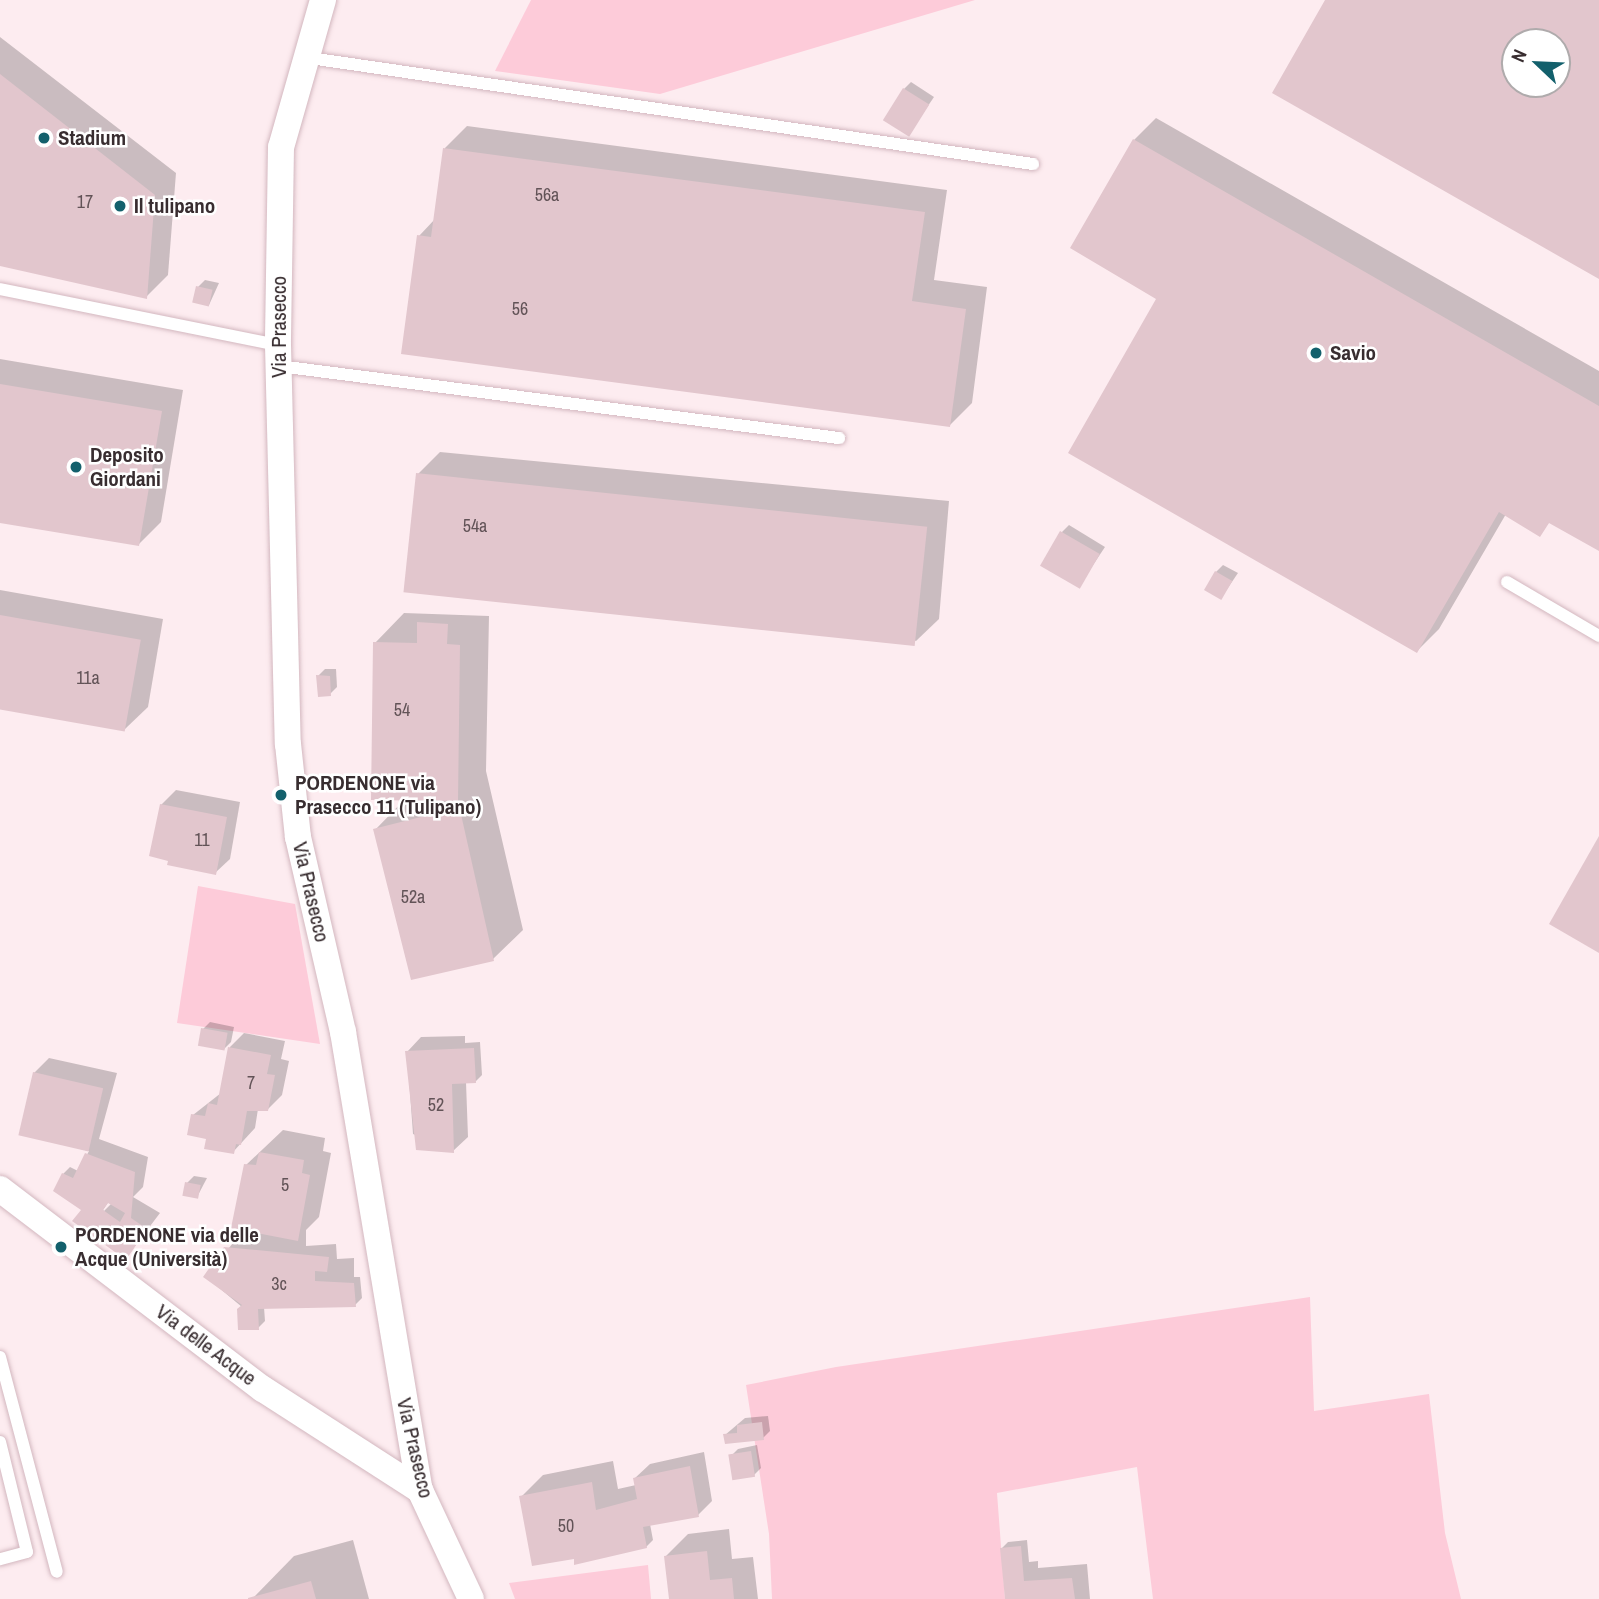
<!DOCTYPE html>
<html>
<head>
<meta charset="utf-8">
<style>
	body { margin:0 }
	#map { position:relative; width:1599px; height:1599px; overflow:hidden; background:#fdecf0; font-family:"Archivo Narrow",sans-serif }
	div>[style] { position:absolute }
	.green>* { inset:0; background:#fdcbd9 }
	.shadow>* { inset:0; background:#0003 }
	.building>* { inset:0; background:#e2c6cd; transform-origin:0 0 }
	.roads { filter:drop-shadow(0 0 2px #d3b7bf) drop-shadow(0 0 2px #d3b7bf) }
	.lane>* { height:12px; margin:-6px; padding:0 6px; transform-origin:6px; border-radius:6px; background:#fff }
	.street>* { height:26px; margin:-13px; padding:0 13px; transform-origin:13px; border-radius:13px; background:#fff }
	.dots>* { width:19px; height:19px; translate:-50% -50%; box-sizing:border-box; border:4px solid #fff; border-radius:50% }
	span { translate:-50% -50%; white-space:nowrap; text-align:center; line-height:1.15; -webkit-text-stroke:5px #fff; paint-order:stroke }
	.number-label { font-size:18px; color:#625357 }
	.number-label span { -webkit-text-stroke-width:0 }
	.poi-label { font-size:21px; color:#382d30; font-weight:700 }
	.left { translate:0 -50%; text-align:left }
	.street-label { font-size:21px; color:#382d30 }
	.north { position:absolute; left:1501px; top:28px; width:70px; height:70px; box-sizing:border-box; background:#fff; border:2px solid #afabac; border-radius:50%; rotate:293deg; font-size:19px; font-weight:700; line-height:28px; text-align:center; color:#382d30 }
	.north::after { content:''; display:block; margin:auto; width:24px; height:32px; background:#13606c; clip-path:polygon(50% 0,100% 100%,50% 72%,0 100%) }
</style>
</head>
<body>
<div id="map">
	<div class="green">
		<div style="clip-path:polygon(531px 0,975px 0,660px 94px,495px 71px)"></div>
		<div style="clip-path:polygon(198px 886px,295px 904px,320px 1044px,177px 1023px)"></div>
		<div style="clip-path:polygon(1310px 1297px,1314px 1411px,1429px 1394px,1445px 1533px,1461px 1599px,1153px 1599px,1137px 1467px,997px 1493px,1005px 1599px,772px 1599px,769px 1534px,746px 1385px,836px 1367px)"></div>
		<div style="clip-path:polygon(648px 1565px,651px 1599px,515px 1599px,509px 1583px)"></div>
	</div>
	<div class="shadow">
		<div style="clip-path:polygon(0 37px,176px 173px,168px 275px,146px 297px,0 265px)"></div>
		<div style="clip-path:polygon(911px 82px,934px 97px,909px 134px,904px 89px)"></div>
		<div style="clip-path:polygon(1156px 118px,1599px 371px,1599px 549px,1550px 521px,1540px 534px,1506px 514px,1439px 629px,1417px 651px,1159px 299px,1134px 140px)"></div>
		<div style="clip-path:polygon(467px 126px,947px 190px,934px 280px,987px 287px,972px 403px,949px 426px,419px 236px,435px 219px,445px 148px)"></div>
		<div style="clip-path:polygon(205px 280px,219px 283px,209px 305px,198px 287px)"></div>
		<div style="clip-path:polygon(0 359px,183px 390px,161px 522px,139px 544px,0 521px)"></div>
		<div style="clip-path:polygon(440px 452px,949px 501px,939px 619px,916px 641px,418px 474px)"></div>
		<div style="clip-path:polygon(1069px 525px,1105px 547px,1079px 586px,1062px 532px)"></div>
		<div style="clip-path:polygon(1223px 565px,1238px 573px,1221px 598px,1216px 572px)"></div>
		<div style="clip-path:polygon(0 590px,163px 619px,148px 707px,125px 729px,0 706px)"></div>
		<div style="clip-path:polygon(404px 613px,489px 616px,486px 771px,523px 930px,493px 959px,375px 830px,405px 799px,375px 643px)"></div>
		<div style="clip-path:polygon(325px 669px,336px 669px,337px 687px,330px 694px,318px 676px)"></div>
		<div style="clip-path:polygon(176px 790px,240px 802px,230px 859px,215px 873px,161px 805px)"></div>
		<div style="clip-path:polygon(210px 1022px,234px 1027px,230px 1047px,244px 1033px,285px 1041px,281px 1059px,289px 1061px,282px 1095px,267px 1110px,258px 1109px,255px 1128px,233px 1152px,208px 1138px,193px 1115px,221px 1093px,231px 1042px,224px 1049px,203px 1029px)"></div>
		<div style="clip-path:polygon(465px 1036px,465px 1043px,480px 1042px,482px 1075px,475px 1082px,466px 1082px,468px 1137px,453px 1151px,413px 1134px,407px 1052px,421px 1037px)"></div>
		<div style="clip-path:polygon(evenodd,49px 1058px,117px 1073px,99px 1139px,148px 1157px,143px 1187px,133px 1197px,160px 1213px,126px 1258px,83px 1210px,63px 1174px,70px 1167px,78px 1171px,89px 1151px,20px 1134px,34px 1073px,49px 1058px,109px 1201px,112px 1203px,104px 1211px,103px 1210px,109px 1201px)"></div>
		<div style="clip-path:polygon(283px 1130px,325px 1138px,323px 1151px,331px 1153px,319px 1217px,306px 1230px,306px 1246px,336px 1244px,337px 1259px,354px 1258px,354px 1277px,360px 1277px,362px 1298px,355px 1305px,264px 1307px,265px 1321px,258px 1328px,242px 1307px,206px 1277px,244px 1229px,246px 1165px)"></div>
		<div style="clip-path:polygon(194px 1176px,207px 1178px,197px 1197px,187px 1183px)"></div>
		<div style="clip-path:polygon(768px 1416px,770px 1431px,763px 1438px,725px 1435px,745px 1418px)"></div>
		<div style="clip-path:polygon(757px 1445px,761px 1468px,754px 1475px,731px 1456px,738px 1449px)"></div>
		<div style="clip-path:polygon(704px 1452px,712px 1501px,698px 1515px,650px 1524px,653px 1540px,646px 1547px,575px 1557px,521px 1497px,543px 1475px,613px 1461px,618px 1489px,636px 1485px,635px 1478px,650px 1464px)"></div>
		<div style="clip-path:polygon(729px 1529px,732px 1559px,753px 1557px,758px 1599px,671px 1599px,666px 1556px,688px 1534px)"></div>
		<div style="clip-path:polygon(353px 1540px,369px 1599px,252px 1599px,294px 1556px)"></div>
		<div style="clip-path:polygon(1027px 1540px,1029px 1562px,1038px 1561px,1038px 1568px,1087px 1564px,1090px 1599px,1007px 1599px,1001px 1549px,1008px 1542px)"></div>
	</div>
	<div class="building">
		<div style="clip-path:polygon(evenodd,1325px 0,1599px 0,1599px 279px,1272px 93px,1325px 0,1515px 42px,1557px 42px,1557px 84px,1515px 84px,1515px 42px)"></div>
		<div style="clip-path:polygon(0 74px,155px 195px,147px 299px,0 266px)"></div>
		<div style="left:903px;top:88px;width:31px;height:38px;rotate:32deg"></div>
		<div style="clip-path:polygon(1133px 139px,1599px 406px,1599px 551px,1549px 523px,1540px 537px,1499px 512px,1417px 653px,1068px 453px,1156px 299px,1070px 248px)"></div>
		<div style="clip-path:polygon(443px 148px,925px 212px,912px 301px,966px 309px,950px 427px,401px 354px,417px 235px,431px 237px)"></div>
		<div style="left:196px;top:286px;width:17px;height:17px;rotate:13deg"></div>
		<div style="clip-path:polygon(0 384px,162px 411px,139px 546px,0 523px)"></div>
		<div style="left:416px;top:473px;width:514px;height:120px;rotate:6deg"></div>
		<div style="left:1060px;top:531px;width:46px;height:40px;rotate:30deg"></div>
		<div style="left:1215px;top:571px;width:20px;height:22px;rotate:30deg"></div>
		<div style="left:0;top:615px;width:143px;height:93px;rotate:10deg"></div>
		<div style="clip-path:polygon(417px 622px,448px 624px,447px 644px,460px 645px,458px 801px,494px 961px,411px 980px,373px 829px,449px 810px,446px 801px,371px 800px,373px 642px,417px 643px)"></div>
		<div style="clip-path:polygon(316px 675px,330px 676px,331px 696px,318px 697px)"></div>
		<div style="clip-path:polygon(160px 804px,227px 817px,216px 875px,167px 865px,168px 861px,149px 856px)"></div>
		<div style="clip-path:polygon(1599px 836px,1599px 953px,1549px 924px)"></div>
		<div style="left:201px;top:1028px;width:27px;height:18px;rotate:10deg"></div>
		<div style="clip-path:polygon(228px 1047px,271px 1055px,267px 1074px,275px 1075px,268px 1111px,247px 1111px,241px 1145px,236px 1144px,234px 1154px,204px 1149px,206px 1139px,187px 1135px,191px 1114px,205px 1116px,208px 1103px,217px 1105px)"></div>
		<div style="clip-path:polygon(474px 1048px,476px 1083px,452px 1084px,454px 1153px,416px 1150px,405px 1051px)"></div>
		<div style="left:33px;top:1072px;width:72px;height:65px;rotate:13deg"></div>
		<div style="clip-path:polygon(259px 1152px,304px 1160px,302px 1173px,310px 1175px,298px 1241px,231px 1228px,244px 1164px,256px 1165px)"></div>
		<div style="clip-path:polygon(evenodd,85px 1153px,135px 1172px,131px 1218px,147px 1229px,126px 1260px,72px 1221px,81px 1210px,53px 1191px,62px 1173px,73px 1178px,85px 1153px,108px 1203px,125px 1213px,120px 1222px,103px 1210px,108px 1203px)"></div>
		<div style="left:185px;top:1182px;width:16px;height:14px;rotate:11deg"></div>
		<div style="clip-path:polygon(224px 1247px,329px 1257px,327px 1272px,315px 1271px,315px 1281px,354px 1283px,356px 1307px,258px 1309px,259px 1330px,238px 1330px,237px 1309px,242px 1305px,203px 1277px)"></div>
		<div style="clip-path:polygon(762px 1422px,764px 1440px,725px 1444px,723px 1434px,737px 1433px,737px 1425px)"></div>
		<div style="left:751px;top:1451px;width:26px;height:23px;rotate:81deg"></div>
		<div style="clip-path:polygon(690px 1466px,699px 1517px,643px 1527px,647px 1548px,574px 1565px,574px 1559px,532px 1566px,519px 1496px,592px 1482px,596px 1510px,637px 1499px,633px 1478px)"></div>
		<div style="clip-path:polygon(1021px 1546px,1024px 1581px,1072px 1578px,1075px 1599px,1005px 1599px,1000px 1548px)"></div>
		<div style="clip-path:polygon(707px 1551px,710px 1580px,732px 1578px,734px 1599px,669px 1599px,664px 1556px)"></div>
		<div style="clip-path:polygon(311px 1581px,316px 1599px,248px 1599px,248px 1598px)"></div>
	</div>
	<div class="roads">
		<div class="lane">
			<div style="left:303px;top:57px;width:738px;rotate:8.34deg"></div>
			<div style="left:0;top:289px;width:284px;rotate:11.4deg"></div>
			<div style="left:279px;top:366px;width:565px;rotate:7.33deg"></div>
			<div style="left:1507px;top:582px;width:107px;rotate:30.4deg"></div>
			<div style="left:0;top:1357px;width:222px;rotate:75.2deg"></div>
			<div style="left:0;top:1442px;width:113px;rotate:76.2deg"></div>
			<div style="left:27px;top:1552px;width:28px;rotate:165deg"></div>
		</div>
		<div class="street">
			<div style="left:323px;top:0;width:153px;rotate:105.9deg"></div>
			<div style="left:281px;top:147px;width:198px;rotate:90.9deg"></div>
			<div style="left:278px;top:345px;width:399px;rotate:88.6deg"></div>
			<div style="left:288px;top:744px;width:94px;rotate:83.9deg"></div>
			<div style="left:298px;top:837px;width:200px;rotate:77deg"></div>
			<div style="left:343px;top:1032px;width:464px;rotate:80.5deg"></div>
			<div style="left:420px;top:1490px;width:120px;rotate:64.9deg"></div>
			<div style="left:0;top:1189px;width:330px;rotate:37.3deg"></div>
			<div style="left:263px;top:1389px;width:187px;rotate:32.8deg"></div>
		</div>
	</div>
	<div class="dots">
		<div style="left:44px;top:138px;background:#13606c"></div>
		<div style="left:120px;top:206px;background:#13606c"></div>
		<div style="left:1316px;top:353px;background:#13606c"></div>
		<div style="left:76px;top:467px;background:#13606c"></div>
		<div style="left:281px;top:795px;background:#13606c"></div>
		<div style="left:61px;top:1247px;background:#13606c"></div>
	</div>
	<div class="number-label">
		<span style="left:547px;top:195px">56a</span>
		<span style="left:85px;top:202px">17</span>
		<span style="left:520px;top:309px">56</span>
		<span style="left:475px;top:526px">54a</span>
		<span style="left:88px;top:678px">11a</span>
		<span style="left:402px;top:710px">54</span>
		<span style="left:202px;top:840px">11</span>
		<span style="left:413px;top:897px">52a</span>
		<span style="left:251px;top:1083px">7</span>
		<span style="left:436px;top:1105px">52</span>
		<span style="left:285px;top:1185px">5</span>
		<span style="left:279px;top:1284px">3c</span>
		<span style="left:566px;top:1526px">50</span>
	</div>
	<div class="poi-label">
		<span class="left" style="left:58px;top:138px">Stadium</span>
		<span class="left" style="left:134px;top:206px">Il tulipano</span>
		<span class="left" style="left:1330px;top:353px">Savio</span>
		<span class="left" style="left:90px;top:467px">Deposito<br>Giordani</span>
		<span class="left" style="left:295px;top:795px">PORDENONE via<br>Prasecco 11 (Tulipano)</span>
		<span class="left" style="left:75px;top:1247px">PORDENONE via delle<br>Acque (Università)</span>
	</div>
	<div class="street-label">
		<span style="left:279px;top:327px;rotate:-90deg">Via Prasecco</span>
		<span style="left:311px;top:892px;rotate:77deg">Via Prasecco</span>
		<span style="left:206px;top:1345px;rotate:37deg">Via delle Acque</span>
		<span style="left:415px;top:1448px;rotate:77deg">Via Prasecco</span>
	</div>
	<div class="north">N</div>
</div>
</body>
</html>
